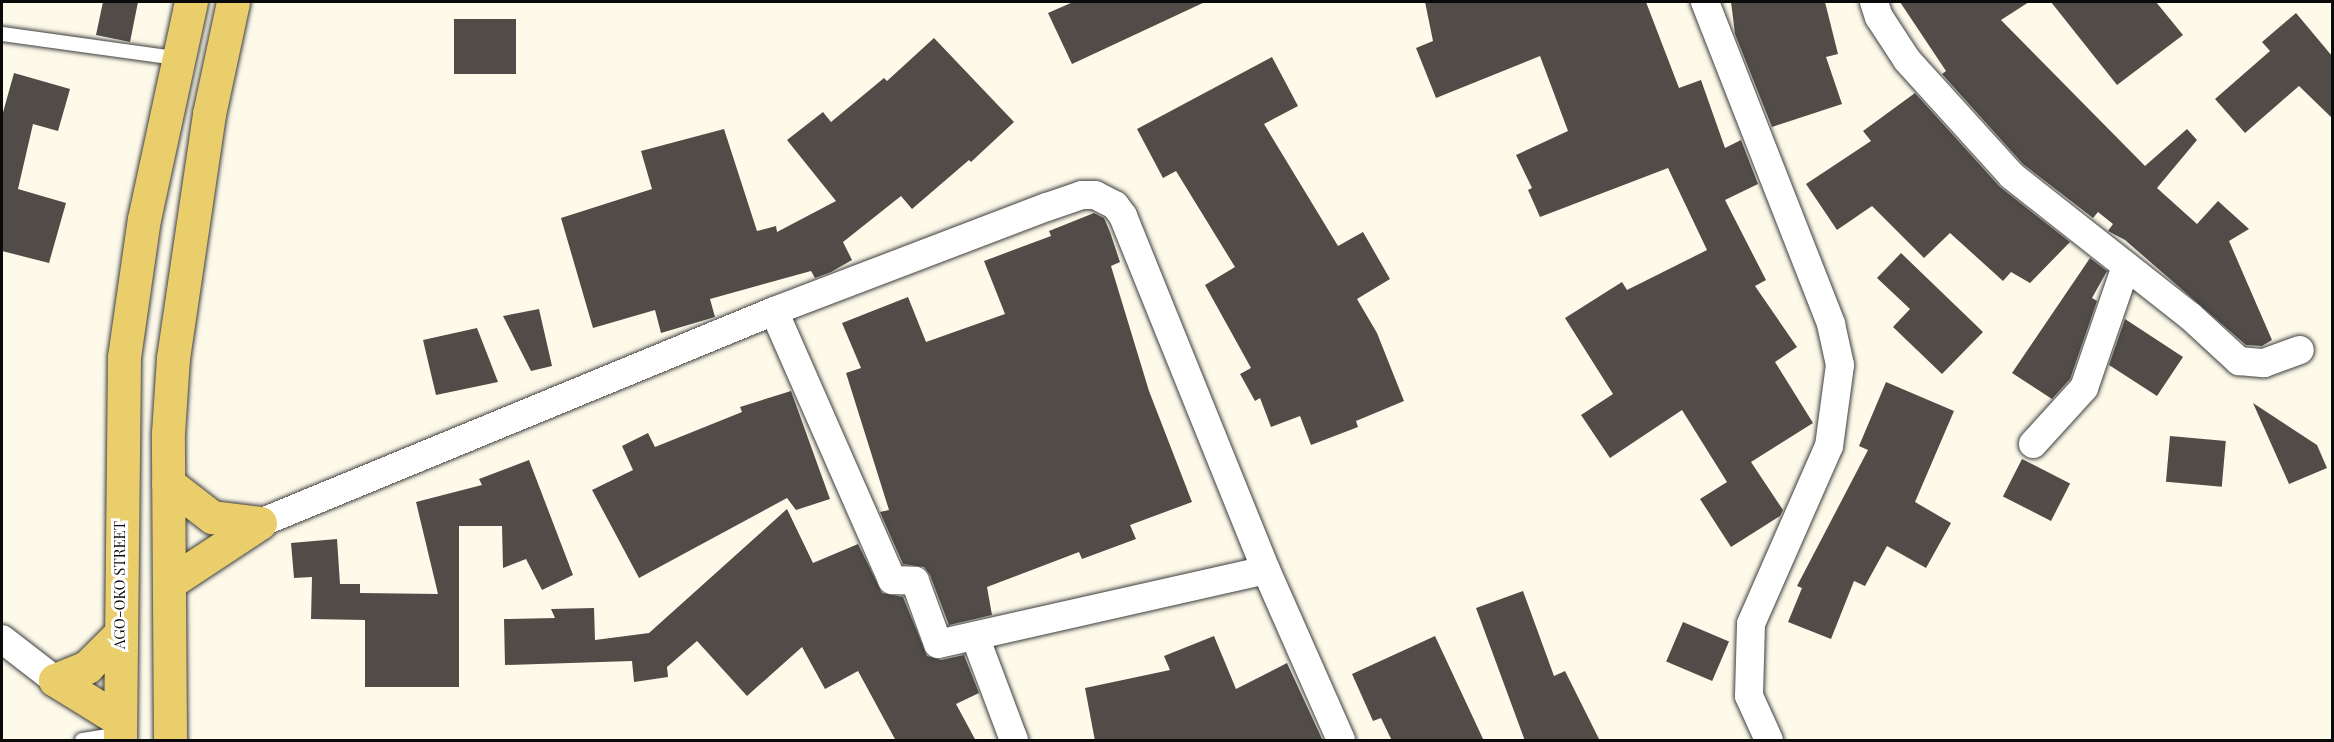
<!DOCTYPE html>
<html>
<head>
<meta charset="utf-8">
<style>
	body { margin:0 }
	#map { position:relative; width:2334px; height:742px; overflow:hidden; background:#fdfaea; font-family:"Playfair Display",serif }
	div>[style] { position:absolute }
	.building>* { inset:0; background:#524c48; transform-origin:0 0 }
	.roads { filter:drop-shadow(0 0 2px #3d3d3d) drop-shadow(0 0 2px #3d3d3d) }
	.lane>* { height:14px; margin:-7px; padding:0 7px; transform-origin:7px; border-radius:7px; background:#fff }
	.street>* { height:28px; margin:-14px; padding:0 14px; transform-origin:14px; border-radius:14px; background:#fff }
	.primary>* { height:33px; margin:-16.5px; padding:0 16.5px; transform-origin:16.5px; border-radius:16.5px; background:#ebce6c }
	span { translate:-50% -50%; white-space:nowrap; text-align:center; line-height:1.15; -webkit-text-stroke:6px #fff; paint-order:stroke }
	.street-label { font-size:15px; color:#0a0a0a }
	.frame { position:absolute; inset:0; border:3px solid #0a0a0a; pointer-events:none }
</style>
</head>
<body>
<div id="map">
	<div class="building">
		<div style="clip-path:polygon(103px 2px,138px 2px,130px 42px,96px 35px)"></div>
		<div style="clip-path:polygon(1073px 2px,1205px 2px,1072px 64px,1048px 13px)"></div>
		<div style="clip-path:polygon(1425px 2px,1646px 2px,1679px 88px,1701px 80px,1725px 148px,1741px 140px,1758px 184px,1725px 200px,1766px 280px,1755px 286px,1797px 347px,1775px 362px,1813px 423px,1751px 462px,1783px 510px,1780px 516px,1731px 547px,1700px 499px,1727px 482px,1682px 410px,1610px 458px,1581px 415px,1613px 394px,1565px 318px,1622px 282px,1627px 290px,1707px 250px,1668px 168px,1540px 217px,1528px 190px,1532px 188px,1516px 155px,1568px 131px,1540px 56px,1436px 98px,1416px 48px,1433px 41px)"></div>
		<div style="clip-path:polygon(1731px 2px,1825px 2px,1838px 54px,1826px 57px,1842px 104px,1772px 127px,1735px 34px)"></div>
		<div style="clip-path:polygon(1900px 2px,2029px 2px,2001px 20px,2145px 166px,2187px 129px,2197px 140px,2157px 188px,2197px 224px,2218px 201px,2249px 229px,2229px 241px,2272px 340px,2262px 346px,2246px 345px,2125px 240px,2108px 231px,2113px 224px,2098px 212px,2093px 218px,2023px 164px,1942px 74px,1946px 71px)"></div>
		<div style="clip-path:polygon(2051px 2px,2156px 2px,2183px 35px,2117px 85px)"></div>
		<div style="clip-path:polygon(2296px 13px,2332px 56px,2332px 118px,2299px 86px,2245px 133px,2215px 99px,2270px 51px,2262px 42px)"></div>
		<div style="left:454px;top:19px;width:62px;height:55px"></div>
		<div style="clip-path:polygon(934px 38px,1014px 122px,971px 162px,969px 160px,912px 209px,901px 196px,843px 242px,852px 260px,831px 272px,815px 278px,811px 271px,710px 299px,715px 317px,661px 333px,655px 310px,593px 328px,561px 218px,652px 189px,641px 151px,724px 129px,757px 231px,776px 226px,777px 232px,836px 201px,787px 140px,823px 112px,831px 122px,884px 78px,887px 81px)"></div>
		<div style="clip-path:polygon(1272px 57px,1298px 106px,1264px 124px,1338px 246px,1363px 232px,1390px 279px,1357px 299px,1377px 333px,1404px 401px,1356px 421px,1358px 427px,1311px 445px,1300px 416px,1271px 427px,1260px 398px,1255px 401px,1240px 374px,1251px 368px,1205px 285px,1235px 267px,1176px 171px,1163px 178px,1137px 129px)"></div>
		<div style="clip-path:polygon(14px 73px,70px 89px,58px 131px,33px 124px,18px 189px,66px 203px,49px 263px,2px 251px,2px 116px)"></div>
		<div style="clip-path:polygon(1915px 93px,2000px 187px,2070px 242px,2030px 283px,2011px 272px,2003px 281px,1950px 233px,1924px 258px,1872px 206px,1837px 230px,1806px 184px,1871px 141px,1863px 131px)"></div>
		<div style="clip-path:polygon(1094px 213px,1104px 218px,1110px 232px,1120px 262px,1111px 266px,1149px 391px,1192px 502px,1130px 525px,1136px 539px,1082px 559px,1079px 552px,987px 587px,992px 615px,949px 625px,930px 575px,924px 567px,903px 564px,880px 512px,889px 510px,846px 373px,861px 368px,842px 323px,908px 297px,926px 342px,1005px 314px,984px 261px,1051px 236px,1049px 231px)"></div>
		<div style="clip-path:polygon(1901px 253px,1983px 332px,1942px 374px,1893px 327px,1910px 309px,1877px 278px)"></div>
		<div style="clip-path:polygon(2090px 258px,2107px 271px,2092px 298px,2097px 301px,2070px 379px,2052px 399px,2012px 373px)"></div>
		<div style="clip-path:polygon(539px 309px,552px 366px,531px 371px,503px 316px)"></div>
		<div style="clip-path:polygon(2125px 319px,2183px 357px,2157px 396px,2109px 365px)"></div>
		<div style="clip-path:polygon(477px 328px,498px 382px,436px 395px,423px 340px)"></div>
		<div style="clip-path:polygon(1886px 382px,1954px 411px,1915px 502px,1951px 523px,1926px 568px,1887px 546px,1865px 586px,1854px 581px,1831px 639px,1788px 622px,1802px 588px,1797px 586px,1868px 450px,1859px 446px)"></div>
		<div style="clip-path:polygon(791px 391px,830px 499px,796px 510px,787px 498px,639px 578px,592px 490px,633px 470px,622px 446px,648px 433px,655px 447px,742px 412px,740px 407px)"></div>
		<div style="clip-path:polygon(2253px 403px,2317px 445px,2327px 468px,2289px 484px)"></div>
		<div style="left:2170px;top:436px;width:56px;height:46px;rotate:5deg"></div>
		<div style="left:2022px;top:459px;width:54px;height:42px;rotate:27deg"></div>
		<div style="clip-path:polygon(529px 460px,573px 575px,542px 590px,526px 559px,503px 568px,502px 526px,459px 526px,459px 687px,365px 687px,365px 620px,311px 619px,312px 577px,294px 578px,291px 543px,337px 539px,340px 584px,360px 584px,360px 593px,438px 594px,416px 502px,482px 485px,479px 479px)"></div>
		<div style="clip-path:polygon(787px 509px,813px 563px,858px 544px,882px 593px,903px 597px,927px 656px,941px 660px,964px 655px,979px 693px,956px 704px,976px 741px,896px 741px,858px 671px,825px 689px,802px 647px,747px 696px,697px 641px,667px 667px,668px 677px,634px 682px,632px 661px,505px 665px,504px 619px,555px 618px,551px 609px,594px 608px,595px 640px,649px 633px)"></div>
		<div style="clip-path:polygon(1523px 591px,1554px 676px,1565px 671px,1600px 741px,1525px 741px,1476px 608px)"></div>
		<div style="left:1683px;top:622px;width:50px;height:43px;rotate:23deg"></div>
		<div style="clip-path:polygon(1214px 636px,1236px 689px,1287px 663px,1323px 741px,1095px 741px,1085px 688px,1170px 670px,1164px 656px)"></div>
		<div style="clip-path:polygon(1435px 636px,1484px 741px,1392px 741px,1381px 718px,1373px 721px,1352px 674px)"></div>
	</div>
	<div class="roads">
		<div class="lane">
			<div style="left:2px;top:34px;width:176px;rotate:7.9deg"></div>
			<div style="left:82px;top:740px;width:38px;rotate:-9deg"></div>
		</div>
		<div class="street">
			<div style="left:1705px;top:2px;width:346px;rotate:68.6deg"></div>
			<div style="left:1831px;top:324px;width:42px;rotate:77.6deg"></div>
			<div style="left:1840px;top:365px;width:82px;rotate:97.7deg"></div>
			<div style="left:1829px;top:446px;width:194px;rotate:113.7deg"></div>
			<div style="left:1751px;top:624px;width:72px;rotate:91.6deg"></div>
			<div style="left:1749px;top:696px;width:48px;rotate:65.6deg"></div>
			<div style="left:1874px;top:2px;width:16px;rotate:72deg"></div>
			<div style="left:1879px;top:17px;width:51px;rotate:56.9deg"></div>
			<div style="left:1907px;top:60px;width:156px;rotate:47.8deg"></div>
			<div style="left:2012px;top:176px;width:226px;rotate:38.2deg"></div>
			<div style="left:2190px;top:316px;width:67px;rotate:42.6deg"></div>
			<div style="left:2239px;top:361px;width:25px;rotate:5deg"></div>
			<div style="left:2264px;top:363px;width:38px;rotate:-20deg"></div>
			<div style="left:774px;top:311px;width:294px;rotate:66.3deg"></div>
			<div style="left:892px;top:580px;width:23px;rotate:2deg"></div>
			<div style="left:915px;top:581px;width:67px;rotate:69.9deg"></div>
			<div style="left:938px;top:644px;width:336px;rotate:-12.7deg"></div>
			<div style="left:2033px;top:444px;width:76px;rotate:-47.7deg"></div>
			<div style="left:2084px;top:388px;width:129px;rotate:-71deg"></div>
			<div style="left:260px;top:523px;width:556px;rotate:-22.41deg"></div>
			<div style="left:774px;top:311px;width:292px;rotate:-20.9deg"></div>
			<div style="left:1047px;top:207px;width:37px;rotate:-19deg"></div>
			<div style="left:1082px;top:195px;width:13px"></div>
			<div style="left:1095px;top:195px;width:22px;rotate:27deg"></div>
			<div style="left:1115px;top:205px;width:14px;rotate:54deg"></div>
			<div style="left:1123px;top:216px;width:382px;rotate:68deg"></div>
			<div style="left:1266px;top:570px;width:186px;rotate:66.2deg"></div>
			<div style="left:2px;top:639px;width:67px;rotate:37.7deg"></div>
			<div style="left:976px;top:639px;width:108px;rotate:69.4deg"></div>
		</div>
		<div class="primary">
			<div style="left:168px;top:483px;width:56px;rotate:37.7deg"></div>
			<div style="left:212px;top:517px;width:48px;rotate:7.1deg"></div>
			<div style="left:169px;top:583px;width:109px;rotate:-33.4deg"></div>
			<div style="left:55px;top:680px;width:35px;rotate:-22deg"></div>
			<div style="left:87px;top:667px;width:45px;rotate:-45deg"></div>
			<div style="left:55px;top:680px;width:76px;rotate:31.6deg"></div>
			<div style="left:120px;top:740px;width:383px;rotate:-89.4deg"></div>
			<div style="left:124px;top:357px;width:139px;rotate:-81.8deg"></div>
			<div style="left:144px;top:219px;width:222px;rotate:-77.8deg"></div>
			<div style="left:170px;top:740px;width:307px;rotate:-90.4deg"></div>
			<div style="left:168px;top:433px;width:75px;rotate:-86.2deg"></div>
			<div style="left:173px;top:358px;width:247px;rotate:-81.6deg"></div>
			<div style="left:209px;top:114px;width:115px;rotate:-77.9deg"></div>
		</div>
	</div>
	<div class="street-label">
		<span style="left:120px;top:585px;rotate:-90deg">AGO-OKO STREET</span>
	</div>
	<div class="frame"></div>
</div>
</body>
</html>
